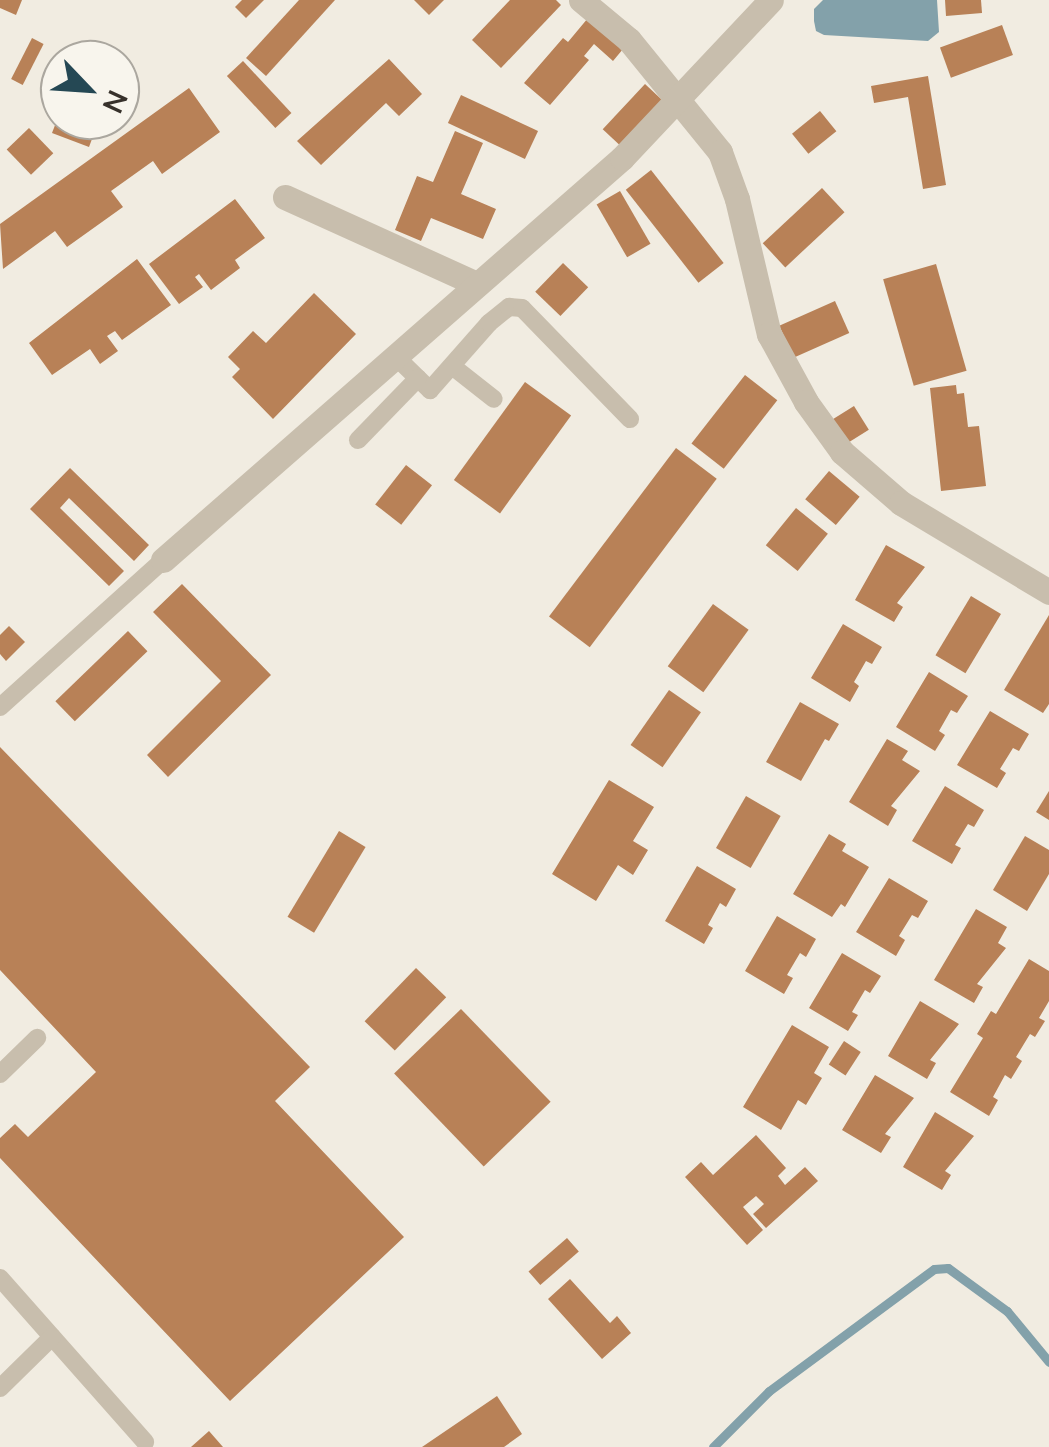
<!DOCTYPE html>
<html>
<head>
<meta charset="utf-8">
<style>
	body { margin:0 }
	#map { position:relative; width:1049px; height:1447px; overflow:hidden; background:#f1ece1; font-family:Mulish,sans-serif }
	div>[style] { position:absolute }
	.water>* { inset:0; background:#83a1aa }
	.stream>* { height:9px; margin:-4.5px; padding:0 4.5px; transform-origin:4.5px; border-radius:4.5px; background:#83a1aa }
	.building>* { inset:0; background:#b88157; transform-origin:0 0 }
	.lane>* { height:18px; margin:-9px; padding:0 9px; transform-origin:9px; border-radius:9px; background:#c8bead }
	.street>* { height:25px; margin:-12.5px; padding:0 12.5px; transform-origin:12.5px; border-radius:12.5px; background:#c8bead }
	span { translate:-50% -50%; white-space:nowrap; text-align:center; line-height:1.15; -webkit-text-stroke:8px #f8f5ed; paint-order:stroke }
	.north { position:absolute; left:40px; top:40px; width:100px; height:100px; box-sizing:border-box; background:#f8f5ed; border:2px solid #aba79f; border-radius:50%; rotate:115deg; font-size:28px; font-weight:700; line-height:40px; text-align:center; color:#37312b }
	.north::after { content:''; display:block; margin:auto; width:35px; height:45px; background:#254854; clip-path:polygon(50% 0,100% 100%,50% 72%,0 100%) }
</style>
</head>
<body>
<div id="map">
	<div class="water">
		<div style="clip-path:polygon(823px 0,937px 0,939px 32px,928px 41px,824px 35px,816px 31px,814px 21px,814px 9px)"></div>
	</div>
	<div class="stream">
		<div style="left:713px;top:1447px;width:79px;rotate:-45deg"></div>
		<div style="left:769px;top:1391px;width:205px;rotate:-36.5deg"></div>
		<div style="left:934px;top:1269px;width:14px;rotate:-4deg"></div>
		<div style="left:948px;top:1268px;width:73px;rotate:36.1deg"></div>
		<div style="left:1007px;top:1311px;width:66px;rotate:50.5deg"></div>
	</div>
	<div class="building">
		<div style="clip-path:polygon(0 0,22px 0,16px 15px,0 8px)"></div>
		<div style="clip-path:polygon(242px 0,264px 0,246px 18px,235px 7px)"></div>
		<div style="clip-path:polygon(299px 0,335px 0,266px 76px,246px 58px)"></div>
		<div style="clip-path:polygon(414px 0,444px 0,429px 15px)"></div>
		<div style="clip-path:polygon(510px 0,556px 0,561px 5px,501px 68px,472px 40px)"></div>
		<div style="clip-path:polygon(945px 0,981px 0,982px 13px,946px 16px)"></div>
		<div style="clip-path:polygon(588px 18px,623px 49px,613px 61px,594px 44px,584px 56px,589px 60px,550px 105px,524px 83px,563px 38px,568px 42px)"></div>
		<div style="left:1002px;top:25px;width:32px;height:66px;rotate:70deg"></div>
		<div style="left:32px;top:38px;width:13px;height:46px;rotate:27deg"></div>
		<div style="clip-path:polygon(389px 59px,422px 94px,399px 116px,386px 103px,321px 165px,297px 141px)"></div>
		<div style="left:243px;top:61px;width:71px;height:22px;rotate:47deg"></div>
		<div style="clip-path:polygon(928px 76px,946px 185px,923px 189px,908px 97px,874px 103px,871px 86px)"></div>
		<div style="left:645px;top:84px;width:26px;height:62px;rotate:43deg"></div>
		<div style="clip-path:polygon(189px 88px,220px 132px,162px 174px,153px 161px,111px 191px,123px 207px,67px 247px,55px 231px,3px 269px,0 224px)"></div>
		<div style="left:461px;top:95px;width:85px;height:31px;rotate:25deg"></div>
		<div style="left:820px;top:111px;width:26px;height:36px;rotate:51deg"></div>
		<div style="clip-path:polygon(57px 120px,99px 120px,89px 147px,52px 133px)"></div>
		<div style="left:29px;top:128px;width:35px;height:31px;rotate:46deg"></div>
		<div style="clip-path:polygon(455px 131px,483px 143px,461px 194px,496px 209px,483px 239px,431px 218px,421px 241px,395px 230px,417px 176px,433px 182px)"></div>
		<div style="left:651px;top:170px;width:118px;height:32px;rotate:52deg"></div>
		<div style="left:822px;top:188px;width:33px;height:81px;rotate:47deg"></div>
		<div style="left:620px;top:191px;width:61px;height:27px;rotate:60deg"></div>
		<div style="clip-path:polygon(235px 199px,265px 238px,235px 260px,240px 268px,211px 290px,199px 274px,195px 277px,203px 287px,179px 304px,149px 264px)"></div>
		<div style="clip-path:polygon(137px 259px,171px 305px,122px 340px,115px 331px,107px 336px,118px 351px,100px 364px,90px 349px,52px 375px,29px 343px)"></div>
		<div style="left:563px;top:263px;width:35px;height:40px;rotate:44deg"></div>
		<div style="left:936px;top:264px;width:111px;height:55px;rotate:74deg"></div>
		<div style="clip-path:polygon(314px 293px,356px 334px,273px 419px,232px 377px,240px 369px,228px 357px,253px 331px,266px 343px)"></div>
		<div style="left:835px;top:301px;width:35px;height:61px;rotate:66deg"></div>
		<div style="left:745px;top:375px;width:41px;height:87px;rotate:38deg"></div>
		<div style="left:525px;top:382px;width:57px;height:121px;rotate:36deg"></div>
		<div style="clip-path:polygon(956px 385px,957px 394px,964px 393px,968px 427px,979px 426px,986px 486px,941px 491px,930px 388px)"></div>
		<div style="left:854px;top:406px;width:28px;height:25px;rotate:58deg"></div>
		<div style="left:676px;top:448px;width:51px;height:211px;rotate:37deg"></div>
		<div style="left:406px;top:465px;width:33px;height:50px;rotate:38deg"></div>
		<div style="clip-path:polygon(70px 468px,149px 545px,134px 561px,69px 498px,60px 508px,124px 571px,109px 586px,30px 509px)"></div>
		<div style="left:829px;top:471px;width:40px;height:37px;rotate:40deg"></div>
		<div style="left:796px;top:508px;width:41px;height:48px;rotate:39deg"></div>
		<div style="clip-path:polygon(886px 545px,925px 567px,897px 603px,903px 607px,894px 622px,855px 600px)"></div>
		<div style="clip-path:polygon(182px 584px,271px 675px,168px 777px,147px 755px,221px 681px,153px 612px)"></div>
		<div style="left:971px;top:596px;width:35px;height:69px;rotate:31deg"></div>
		<div style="left:713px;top:604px;width:44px;height:77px;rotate:36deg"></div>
		<div style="clip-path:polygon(1049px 615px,1049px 704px,1043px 713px,1004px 690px)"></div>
		<div style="clip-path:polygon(843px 624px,882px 647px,872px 664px,866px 661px,854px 682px,859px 686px,850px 702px,811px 678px)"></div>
		<div style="clip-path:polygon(9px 626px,25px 642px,6px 661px,0 654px,0 635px)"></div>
		<div style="left:128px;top:631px;width:28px;height:101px;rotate:46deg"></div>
		<div style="clip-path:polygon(929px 672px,968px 696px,957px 713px,951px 710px,939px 731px,945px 735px,935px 751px,896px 727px)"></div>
		<div style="left:669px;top:690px;width:39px;height:67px;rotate:35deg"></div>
		<div style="clip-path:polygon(800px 702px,839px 724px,829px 741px,825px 739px,801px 781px,766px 762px)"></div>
		<div style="clip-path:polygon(990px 711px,1029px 734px,1019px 751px,1013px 748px,1000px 769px,1006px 773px,997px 788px,957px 765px)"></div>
		<div style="clip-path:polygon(887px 739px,908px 751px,902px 760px,920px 771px,891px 806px,897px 810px,888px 826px,849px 802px)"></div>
		<div style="clip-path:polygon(0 747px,310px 1067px,275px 1101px,404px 1237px,230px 1401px,0 1158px,0 1138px,15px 1124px,28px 1137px,96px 1072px,0 970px)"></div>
		<div style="clip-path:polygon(609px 780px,654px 807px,633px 841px,648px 850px,633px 875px,618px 865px,596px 901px,552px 874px)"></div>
		<div style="clip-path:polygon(945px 786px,984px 810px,974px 827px,968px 824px,955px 845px,961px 848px,952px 864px,912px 841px)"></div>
		<div style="clip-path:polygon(1049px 791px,1049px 820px,1036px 812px)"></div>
		<div style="left:746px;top:796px;width:40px;height:60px;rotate:30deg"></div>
		<div style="left:339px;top:831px;width:31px;height:100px;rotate:31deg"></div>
		<div style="clip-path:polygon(829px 834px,846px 844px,842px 851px,869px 867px,845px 907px,841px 904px,832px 917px,793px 894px)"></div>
		<div style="clip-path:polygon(1025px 836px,1049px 850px,1049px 874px,1027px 911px,993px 890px)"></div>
		<div style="clip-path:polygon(697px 866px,736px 889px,726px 907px,720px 903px,708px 925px,713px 928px,704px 944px,665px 921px)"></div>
		<div style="clip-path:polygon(889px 878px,928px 901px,918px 918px,912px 915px,899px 936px,905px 940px,896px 956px,856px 932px)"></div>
		<div style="clip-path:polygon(976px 909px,1007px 927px,998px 943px,1006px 948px,977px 984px,983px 987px,974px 1003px,934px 980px)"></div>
		<div style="clip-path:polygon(777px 916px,816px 939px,806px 957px,800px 953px,787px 975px,793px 978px,784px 994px,745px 971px)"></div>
		<div style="clip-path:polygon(842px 953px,881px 976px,870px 993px,865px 990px,852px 1012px,858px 1015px,848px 1031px,809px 1008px)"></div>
		<div style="clip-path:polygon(1029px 959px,1049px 971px,1049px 1001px,1039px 1018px,1045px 1021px,1035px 1037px,1030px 1034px,1016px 1057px,1022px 1061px,1011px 1079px,1005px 1075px,993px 1097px,998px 1100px,989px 1116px,950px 1092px,983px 1038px,977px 1034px,991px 1011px,996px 1014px)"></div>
		<div style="left:416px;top:968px;width:42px;height:74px;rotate:44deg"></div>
		<div style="clip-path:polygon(920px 1001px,959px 1024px,930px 1060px,936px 1063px,927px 1079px,888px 1056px)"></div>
		<div style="left:461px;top:1009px;width:129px;height:93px;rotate:46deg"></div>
		<div style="clip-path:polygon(792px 1025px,829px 1047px,814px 1073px,822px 1078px,806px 1105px,798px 1100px,781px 1130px,743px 1107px)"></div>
		<div style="left:844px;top:1041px;width:20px;height:28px;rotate:33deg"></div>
		<div style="clip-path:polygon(875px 1075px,914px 1098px,885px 1134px,891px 1137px,881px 1153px,842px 1130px)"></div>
		<div style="clip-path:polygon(935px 1112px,974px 1136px,945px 1171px,951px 1175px,942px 1190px,903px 1167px)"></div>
		<div style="clip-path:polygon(756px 1135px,786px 1168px,778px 1176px,785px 1185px,805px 1167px,818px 1181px,766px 1228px,753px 1214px,764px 1204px,756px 1196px,743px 1207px,763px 1230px,747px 1245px,685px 1177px,701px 1162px,713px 1175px)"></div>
		<div style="left:567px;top:1238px;width:18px;height:51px;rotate:49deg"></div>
		<div style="clip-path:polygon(570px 1279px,610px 1323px,617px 1316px,631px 1333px,602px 1359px,548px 1299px)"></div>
		<div style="clip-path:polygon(497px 1396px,522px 1434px,504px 1447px,422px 1447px)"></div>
		<div style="clip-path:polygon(209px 1431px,223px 1447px,191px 1447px)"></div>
	</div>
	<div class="lane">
		<div style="left:395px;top:356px;width:49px;rotate:44.2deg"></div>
		<div style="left:430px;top:390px;width:89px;rotate:-48.6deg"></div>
		<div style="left:489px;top:323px;width:26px;rotate:-39deg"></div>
		<div style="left:509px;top:307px;width:13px;rotate:4deg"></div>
		<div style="left:522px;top:308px;width:155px;rotate:45.8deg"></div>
		<div style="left:452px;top:366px;width:53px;rotate:38.2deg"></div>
		<div style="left:358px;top:440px;width:86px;rotate:-45.9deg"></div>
		<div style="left:0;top:707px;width:219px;rotate:-42deg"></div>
		<div style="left:0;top:1074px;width:52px;rotate:-44.2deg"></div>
		<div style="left:0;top:1278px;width:219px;rotate:48.5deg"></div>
		<div style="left:0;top:1388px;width:73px;rotate:-44.4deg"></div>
	</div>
	<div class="street">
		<div style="left:581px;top:0;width:62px;rotate:39.8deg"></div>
		<div style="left:629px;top:40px;width:144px;rotate:50.9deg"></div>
		<div style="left:720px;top:152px;width:50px;rotate:70.1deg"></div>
		<div style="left:737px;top:199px;width:139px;rotate:76.7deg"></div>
		<div style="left:769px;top:334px;width:77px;rotate:61.4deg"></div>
		<div style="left:806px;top:402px;width:62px;rotate:54.2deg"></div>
		<div style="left:842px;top:452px;width:78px;rotate:40.8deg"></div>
		<div style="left:901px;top:503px;width:173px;rotate:31deg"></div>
		<div style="left:285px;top:197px;width:209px;rotate:24.4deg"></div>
		<div style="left:163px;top:560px;width:610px;rotate:-41.21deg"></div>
		<div style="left:622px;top:158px;width:217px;rotate:-46.7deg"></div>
	</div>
	<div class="north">N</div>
</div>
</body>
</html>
